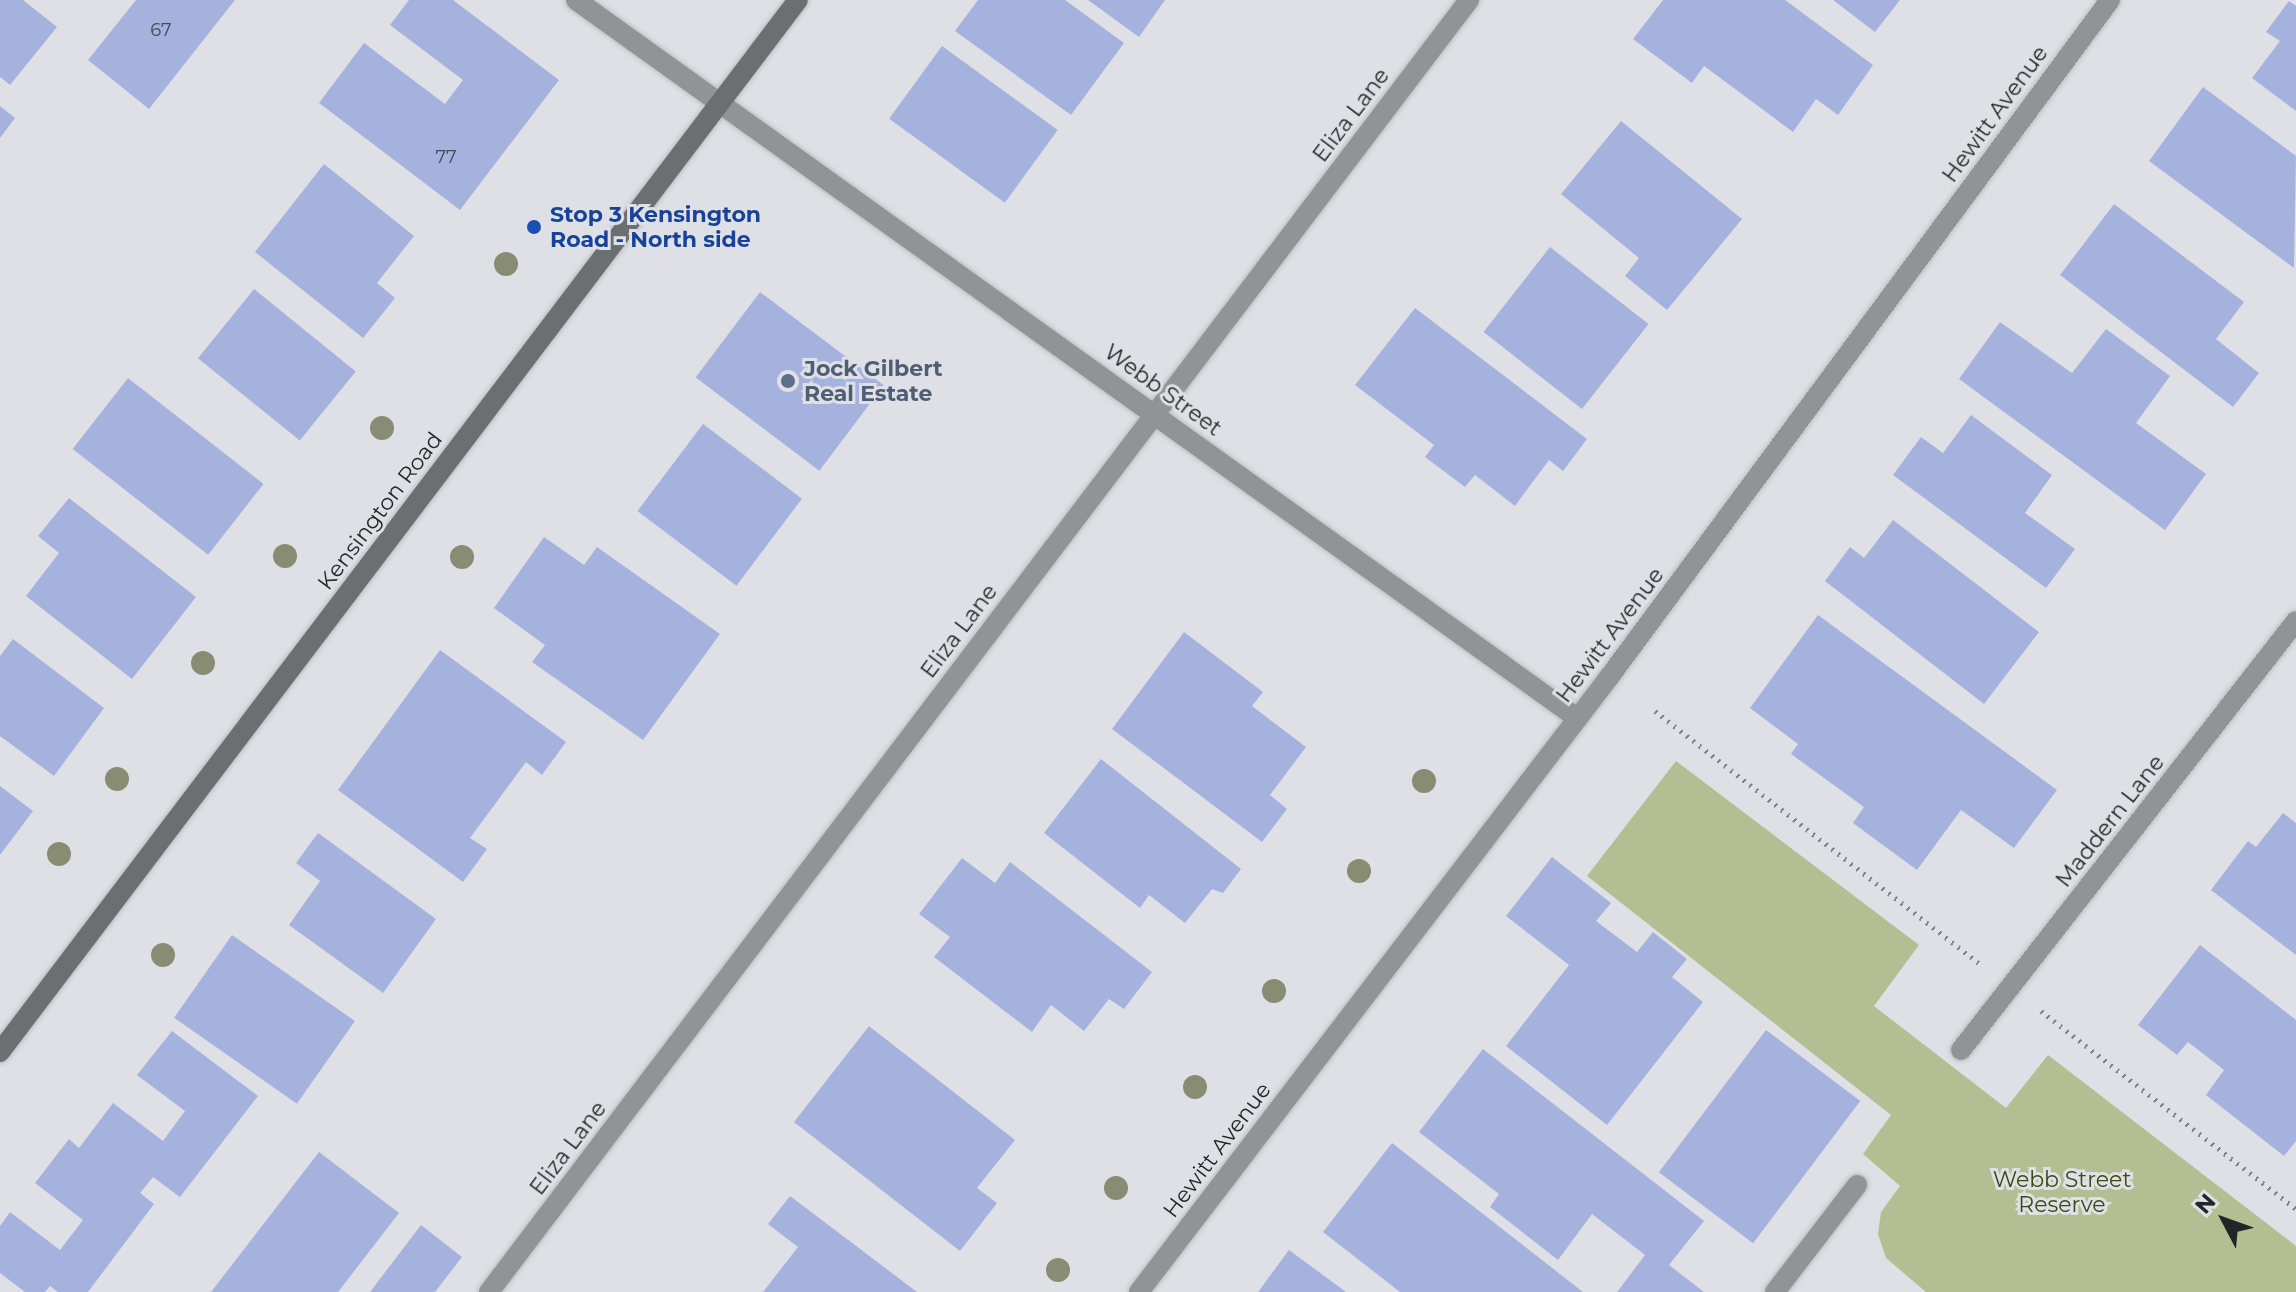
<!DOCTYPE html>
<html>
<head>
<meta charset="utf-8">
<style>
	body { margin:0 }
	#map { position:relative; width:2296px; height:1292px; overflow:hidden; background:#dfe0e5; font-family:Montserrat,sans-serif }
	div>[style] { position:absolute }
	.green>* { inset:0; background:#b4be93 }
	.building>* { inset:0; background:#a6b2de; transform-origin:0 0 }
	.path>* { height:5px; margin-top:-2.5px; transform-origin:0; background:repeating-linear-gradient(90deg,#838487 0 2px,transparent 0 8px) }
	.roads { filter:drop-shadow(0 0 2px #bdbec3) drop-shadow(0 0 2px #bdbec3) }
	.lane>* { height:20px; margin:-10px; padding:0 10px; transform-origin:10px; border-radius:10px; background:#929395 }
	.street>* { height:20px; margin:-10px; padding:0 10px; transform-origin:10px; border-radius:10px; background:#929395 }
	.secondary>* { height:20px; margin:-10px; padding:0 10px; transform-origin:10px; border-radius:10px; background:#6d6e71 }
	.trees>* { width:24px; height:24px; margin:-12px; border-radius:50%; background:#878c72 }
	.dots>* { width:22px; height:22px; translate:-50% -50%; box-sizing:border-box; border:4px solid #dfe0e5; border-radius:50% }
	span { translate:-50% -50%; white-space:nowrap; text-align:center; line-height:1.15; -webkit-text-stroke:6px #dfe0e5; paint-order:stroke }
	.number-label { font-size:18px; color:#444854 }
	.number-label span { -webkit-text-stroke-width:0 }
	.street-label { font-size:22px; color:#242526 }
	.transit-label { font-size:22px; color:#164399; font-weight:700 }
	.left { translate:0 -50%; text-align:left }
	.service-label { font-size:22px; color:#4e5e75; font-weight:700 }
	.park-label { font-size:22px; color:#3f4813 }
	.north { position:absolute; left:2184px; top:1180px; width:80px; height:80px; -webkit-text-stroke:6px #dfe0e5; paint-order:stroke; rotate:311deg; font-size:22px; font-weight:700; line-height:32px; text-align:center; color:#242526 }
	.north::after { content:''; display:block; margin:auto; width:28px; height:36px; background:#242526; clip-path:polygon(50% 0,100% 100%,50% 72%,0 100%) }
</style>
</head>
<body>
<div id="map">
	<div class="green">
		<div style="clip-path:polygon(1676px 761px,1919px 945px,1874px 1006px,2006px 1108px,2048px 1055px,2296px 1246px,2296px 1292px,1926px 1292px,1886px 1258px,1878px 1234px,1881px 1212px,1900px 1186px,1863px 1154px,1891px 1115px,1587px 876px)"></div>
	</div>
	<div class="building">
		<div style="clip-path:polygon(0 0,23px 0,57px 27px,10px 85px,0 77px)"></div>
		<div style="clip-path:polygon(136px 0,235px 0,149px 109px,88px 60px)"></div>
		<div style="clip-path:polygon(409px 0,453px 0,559px 80px,460px 210px,319px 103px,364px 43px,445px 104px,463px 80px,390px 25px)"></div>
		<div style="clip-path:polygon(978px 0,1065px 0,1124px 43px,1071px 115px,955px 31px)"></div>
		<div style="clip-path:polygon(1088px 0,1165px 0,1139px 37px)"></div>
		<div style="clip-path:polygon(1663px 0,1785px 0,1873px 65px,1838px 115px,1816px 99px,1793px 132px,1704px 66px,1692px 83px,1633px 39px)"></div>
		<div style="clip-path:polygon(1833px 0,1900px 0,1875px 32px)"></div>
		<div style="clip-path:polygon(2289px 1px,2296px 6px,2296px 111px,2252px 78px,2280px 41px,2266px 32px)"></div>
		<div style="left:942px;top:46px;width:143px;height:90px;rotate:36deg"></div>
		<div style="clip-path:polygon(2203px 87px,2296px 156px,2294px 268px,2149px 161px)"></div>
		<div style="clip-path:polygon(0 106px,15px 118px,0 138px)"></div>
		<div style="clip-path:polygon(1621px 121px,1742px 219px,1667px 310px,1625px 276px,1639px 258px,1561px 194px)"></div>
		<div style="clip-path:polygon(324px 164px,414px 236px,377px 283px,395px 298px,363px 338px,255px 252px)"></div>
		<div style="clip-path:polygon(2114px 204px,2244px 302px,2216px 339px,2259px 373px,2233px 407px,2060px 275px)"></div>
		<div style="left:1550px;top:247px;width:125px;height:108px;rotate:38deg"></div>
		<div style="left:254px;top:289px;width:131px;height:89px;rotate:39deg"></div>
		<div style="left:760px;top:292px;width:155px;height:107px;rotate:37deg"></div>
		<div style="clip-path:polygon(1415px 308px,1587px 439px,1563px 471px,1549px 460px,1515px 506px,1475px 475px,1465px 487px,1425px 457px,1434px 445px,1355px 385px)"></div>
		<div style="clip-path:polygon(2000px 322px,2072px 373px,2106px 329px,2170px 376px,2136px 423px,2206px 474px,2165px 530px,1959px 379px)"></div>
		<div style="left:128px;top:378px;width:172px;height:90px;rotate:38deg"></div>
		<div style="clip-path:polygon(1971px 415px,2052px 475px,2025px 513px,2075px 549px,2046px 588px,1893px 475px,1921px 437px,1943px 453px)"></div>
		<div style="left:703px;top:424px;width:124px;height:109px;rotate:37deg"></div>
		<div style="clip-path:polygon(69px 498px,196px 597px,132px 679px,26px 596px,59px 553px,38px 536px)"></div>
		<div style="clip-path:polygon(1893px 520px,2039px 632px,1984px 704px,1825px 581px,1850px 547px,1864px 558px)"></div>
		<div style="clip-path:polygon(544px 537px,584px 565px,597px 547px,720px 634px,643px 740px,532px 662px,545px 645px,494px 608px)"></div>
		<div style="clip-path:polygon(1818px 615px,2057px 790px,2014px 848px,1961px 810px,1917px 870px,1853px 823px,1864px 807px,1791px 754px,1798px 744px,1750px 708px)"></div>
		<div style="clip-path:polygon(1184px 632px,1263px 692px,1252px 706px,1306px 747px,1270px 795px,1287px 809px,1262px 842px,1112px 729px)"></div>
		<div style="clip-path:polygon(13px 639px,104px 708px,54px 776px,0 736px,0 656px)"></div>
		<div style="clip-path:polygon(440px 650px,566px 742px,542px 775px,526px 762px,470px 838px,487px 849px,463px 882px,338px 790px)"></div>
		<div style="clip-path:polygon(1101px 759px,1241px 869px,1223px 893px,1212px 889px,1185px 923px,1149px 895px,1140px 908px,1044px 833px)"></div>
		<div style="clip-path:polygon(0 786px,33px 811px,0 855px)"></div>
		<div style="clip-path:polygon(2283px 813px,2296px 823px,2296px 955px,2211px 890px,2248px 841px,2256px 847px)"></div>
		<div style="clip-path:polygon(318px 833px,436px 919px,383px 993px,289px 925px,320px 881px,296px 863px)"></div>
		<div style="clip-path:polygon(1552px 857px,1611px 903px,1596px 921px,1637px 952px,1653px 932px,1687px 959px,1672px 977px,1703px 1002px,1607px 1125px,1506px 1046px,1569px 965px,1506px 916px)"></div>
		<div style="clip-path:polygon(962px 858px,995px 883px,1010px 862px,1152px 972px,1124px 1009px,1109px 999px,1084px 1031px,1051px 1005px,1032px 1032px,934px 957px,950px 937px,919px 914px)"></div>
		<div style="left:232px;top:935px;width:150px;height:101px;rotate:35deg"></div>
		<div style="clip-path:polygon(2200px 945px,2296px 1020px,2296px 1141px,2284px 1156px,2206px 1095px,2224px 1070px,2188px 1042px,2177px 1055px,2138px 1025px)"></div>
		<div style="clip-path:polygon(869px 1026px,1015px 1140px,977px 1188px,997px 1203px,960px 1251px,794px 1122px)"></div>
		<div style="left:1766px;top:1030px;width:118px;height:178px;rotate:37deg"></div>
		<div style="clip-path:polygon(172px 1031px,258px 1096px,180px 1197px,153px 1177px,140px 1193px,154px 1204px,88px 1292px,58px 1292px,50px 1286px,45px 1292px,25px 1292px,0 1273px,0 1226px,10px 1212px,60px 1250px,83px 1220px,35px 1183px,69px 1139px,79px 1148px,113px 1103px,163px 1141px,185px 1111px,137px 1075px)"></div>
		<div style="clip-path:polygon(1483px 1049px,1704px 1221px,1669px 1265px,1704px 1292px,1617px 1292px,1645px 1255px,1592px 1214px,1558px 1260px,1490px 1207px,1499px 1194px,1419px 1132px)"></div>
		<div style="clip-path:polygon(1392px 1143px,1583px 1292px,1400px 1292px,1323px 1232px)"></div>
		<div style="clip-path:polygon(319px 1152px,399px 1213px,338px 1292px,211px 1292px)"></div>
		<div style="clip-path:polygon(790px 1196px,917px 1292px,763px 1292px,798px 1247px,768px 1224px)"></div>
		<div style="clip-path:polygon(421px 1225px,462px 1257px,435px 1292px,370px 1292px)"></div>
		<div style="clip-path:polygon(1289px 1250px,1346px 1292px,1258px 1292px)"></div>
	</div>
	<div class="path">
		<div style="left:1655px;top:711px;width:410px;rotate:37.9deg"></div>
		<div style="left:2041px;top:1011px;width:323px;rotate:37.8deg"></div>
	</div>
	<div class="roads">
		<div class="lane">
			<div style="left:1961px;top:1050px;width:544px;rotate:-52.01deg"></div>
			<div style="left:489px;top:1292px;width:1622px;rotate:-52.82deg"></div>
			<div style="left:1775px;top:1292px;width:135px;rotate:-52.5deg"></div>
		</div>
		<div class="street">
			<div style="left:576px;top:0;width:1232px;rotate:35.65deg"></div>
			<div style="left:1139px;top:1292px;width:775px;rotate:-52.6deg"></div>
			<div style="left:1610px;top:676px;width:841px;rotate:-53.51deg"></div>
		</div>
		<div class="secondary">
			<div style="left:0;top:1052px;width:1320px;rotate:-52.82deg"></div>
		</div>
	</div>
	<div class="trees">
		<div style="left:506px;top:264px"></div>
		<div style="left:382px;top:428px"></div>
		<div style="left:285px;top:556px"></div>
		<div style="left:462px;top:557px"></div>
		<div style="left:203px;top:663px"></div>
		<div style="left:117px;top:779px"></div>
		<div style="left:1424px;top:781px"></div>
		<div style="left:59px;top:854px"></div>
		<div style="left:1359px;top:871px"></div>
		<div style="left:163px;top:955px"></div>
		<div style="left:1274px;top:991px"></div>
		<div style="left:1195px;top:1087px"></div>
		<div style="left:1116px;top:1188px"></div>
		<div style="left:1058px;top:1270px"></div>
	</div>
	<div class="dots">
		<div style="left:534px;top:227px;background:#1a4fb4"></div>
		<div style="left:788px;top:381px;background:#5c6f8a"></div>
	</div>
	<div class="number-label">
		<span style="left:161px;top:30px">67</span>
		<span style="left:446px;top:157px">77</span>
	</div>
	<div class="street-label">
		<span style="left:1995px;top:114px;rotate:-54deg">Hewitt Avenue</span>
		<span style="left:1351px;top:115px;rotate:-53deg">Eliza Lane</span>
		<span style="left:1163px;top:390px;rotate:36deg">Webb Street</span>
		<span style="left:380px;top:511px;rotate:-53deg">Kensington Road</span>
		<span style="left:959px;top:631px;rotate:-53deg">Eliza Lane</span>
		<span style="left:1610px;top:635px;rotate:-53deg">Hewitt Avenue</span>
		<span style="left:2110px;top:821px;rotate:-52deg">Maddern Lane</span>
		<span style="left:568px;top:1148px;rotate:-53deg">Eliza Lane</span>
		<span style="left:1217px;top:1150px;rotate:-53deg">Hewitt Avenue</span>
	</div>
	<div class="transit-label">
		<span class="left" style="left:550px;top:227px">Stop 3 Kensington<br>Road - North side</span>
	</div>
	<div class="service-label">
		<span class="left" style="left:804px;top:381px">Jock Gilbert<br>Real Estate</span>
	</div>
	<div class="park-label">
		<span style="left:2062px;top:1192px">Webb Street<br>Reserve</span>
	</div>
	<div class="north">N</div>
</div>
</body>
</html>
